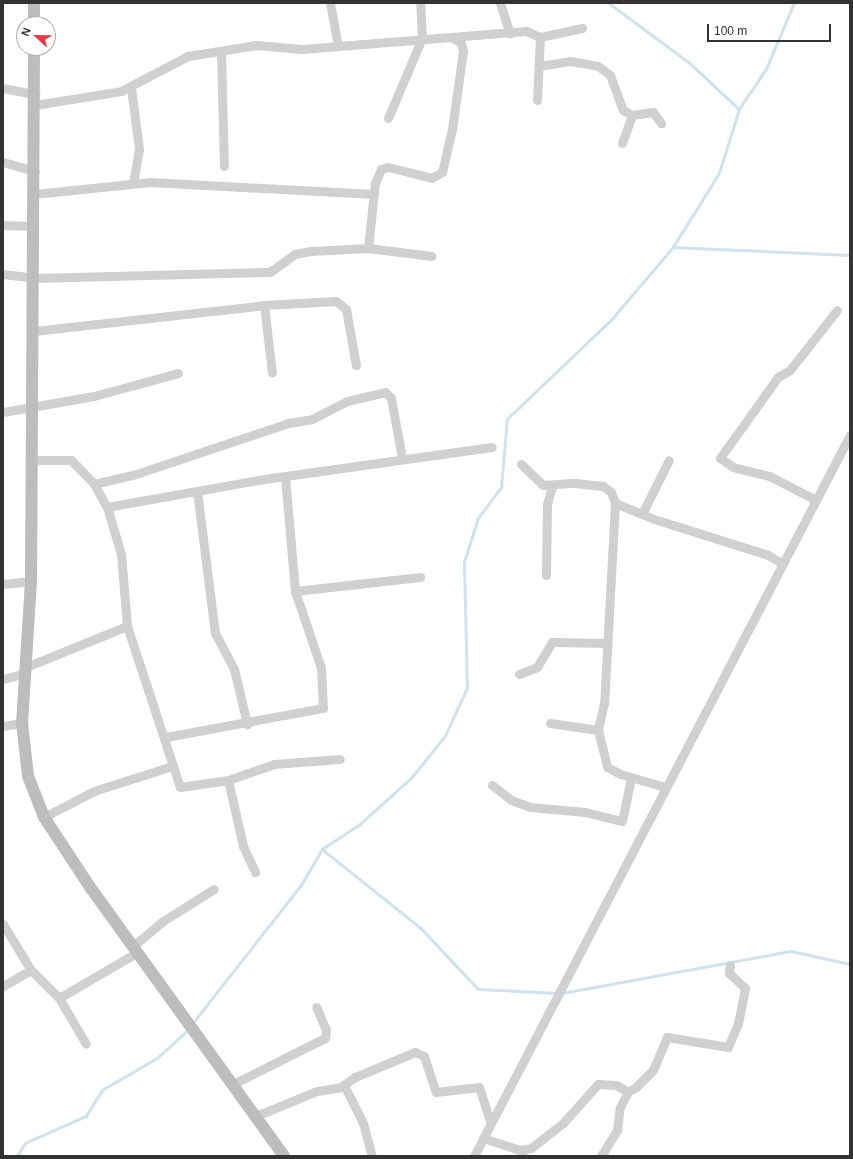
<!DOCTYPE html>
<html>
<head>
<meta charset="utf-8">
<style>
	body { margin:0 }
	#map { position:relative; width:853px; height:1159px; overflow:hidden; background:#fff; font-family:Arial,sans-serif }
	div>[style] { position:absolute }
	.stream>* { height:2.5px; margin:-1.25px; padding:0 1.25px; transform-origin:1.25px; border-radius:1.25px; background:#cfe2ee }
	.street>* { height:9px; margin:-4.5px; padding:0 4.5px; transform-origin:4.5px; border-radius:4.5px; background:#d0d0d0 }
	.secondary>* { height:12px; margin:-6px; padding:0 6px; transform-origin:6px; border-radius:6px; background:#bdbdbd }
	span { translate:-50% -50%; white-space:nowrap; text-align:center; line-height:1.15; -webkit-text-stroke:4px #fff; paint-order:stroke }
	.frame { position:absolute; inset:0; border:4px solid #333; pointer-events:none }
	.north { position:absolute; left:16px; top:16px; width:40px; height:40px; box-sizing:border-box; background:#fff; border:1px solid #adadad; border-radius:50%; rotate:292deg; font-size:11px; font-weight:700; line-height:16px; text-align:center; color:#333 }
	.north::after { content:''; display:block; margin:auto; width:14px; height:18px; background:#e63946; clip-path:polygon(50% 0,100% 100%,50% 72%,0 100%) }
	.scale { position:absolute; left:707px; top:24px; width:124px; height:18px; box-sizing:border-box; border:2px solid #333; border-top:0; padding-left:5px; font-size:12px; line-height:14px; white-space:nowrap; color:#333; -webkit-text-stroke:3px #fff; paint-order:stroke }
</style>
</head>
<body>
<div id="map">
	<div class="stream">
		<div style="left:609px;top:3px;width:102px;rotate:36.6deg"></div>
		<div style="left:691px;top:64px;width:66px;rotate:43.2deg"></div>
		<div style="left:673px;top:247px;width:177px;rotate:2.6deg"></div>
		<div style="left:322px;top:849px;width:127px;rotate:38.6deg"></div>
		<div style="left:421px;top:928px;width:83px;rotate:46.9deg"></div>
		<div style="left:478px;top:989px;width:79px;rotate:2.9deg"></div>
		<div style="left:562px;top:993px;width:233px;rotate:-10.4deg"></div>
		<div style="left:791px;top:951px;width:60px;rotate:12.4deg"></div>
		<div style="left:192px;top:1024px;width:177px;rotate:-51.9deg"></div>
		<div style="left:301px;top:885px;width:42px;rotate:-59.7deg"></div>
		<div style="left:322px;top:849px;width:45px;rotate:-33.3deg"></div>
		<div style="left:360px;top:824px;width:69px;rotate:-42deg"></div>
		<div style="left:411px;top:778px;width:54px;rotate:-51deg"></div>
		<div style="left:445px;top:736px;width:53px;rotate:-65.4deg"></div>
		<div style="left:467px;top:688px;width:126px;rotate:-91.4deg"></div>
		<div style="left:464px;top:562px;width:46px;rotate:-72.3deg"></div>
		<div style="left:478px;top:518px;width:39px;rotate:-53deg"></div>
		<div style="left:501px;top:487px;width:68px;rotate:-85deg"></div>
		<div style="left:507px;top:419px;width:142px;rotate:-43.6deg"></div>
		<div style="left:610px;top:321px;width:97px;rotate:-49.6deg"></div>
		<div style="left:673px;top:247px;width:87px;rotate:-58.1deg"></div>
		<div style="left:719px;top:173px;width:67px;rotate:-72.6deg"></div>
		<div style="left:739px;top:109px;width:48px;rotate:-56deg"></div>
		<div style="left:766px;top:69px;width:72px;rotate:-67deg"></div>
		<div style="left:17px;top:1156px;width:15px;rotate:-58deg"></div>
		<div style="left:25px;top:1143px;width:67px;rotate:-23.9deg"></div>
		<div style="left:86px;top:1116px;width:31px;rotate:-58deg"></div>
		<div style="left:102px;top:1090px;width:64px;rotate:-30.2deg"></div>
		<div style="left:157px;top:1058px;width:42px;rotate:-42.1deg"></div>
	</div>
	<div class="street">
		<div style="left:330px;top:3px;width:44px;rotate:79.5deg"></div>
		<div style="left:500px;top:3px;width:32px;rotate:72deg"></div>
		<div style="left:540px;top:37px;width:43px;rotate:-12.1deg"></div>
		<div style="left:221px;top:53px;width:113px;rotate:88.5deg"></div>
		<div style="left:539px;top:66px;width:31px;rotate:-9deg"></div>
		<div style="left:570px;top:61px;width:28px;rotate:10deg"></div>
		<div style="left:598px;top:66px;width:15px;rotate:37deg"></div>
		<div style="left:610px;top:75px;width:37px;rotate:70deg"></div>
		<div style="left:623px;top:110px;width:10px;rotate:29deg"></div>
		<div style="left:632px;top:115px;width:21px;rotate:-8deg"></div>
		<div style="left:653px;top:112px;width:14px;rotate:54deg"></div>
		<div style="left:3px;top:88px;width:33px;rotate:11deg"></div>
		<div style="left:131px;top:88px;width:62px;rotate:82.5deg"></div>
		<div style="left:139px;top:149px;width:35px;rotate:100deg"></div>
		<div style="left:35px;top:105px;width:87px;rotate:-9.2deg"></div>
		<div style="left:121px;top:91px;width:76px;rotate:-27.6deg"></div>
		<div style="left:188px;top:56px;width:69px;rotate:-9.2deg"></div>
		<div style="left:256px;top:45px;width:46px;rotate:5deg"></div>
		<div style="left:302px;top:49px;width:225px;rotate:-4.6deg"></div>
		<div style="left:526px;top:31px;width:15px;rotate:23deg"></div>
		<div style="left:540px;top:37px;width:63px;rotate:92.7deg"></div>
		<div style="left:388px;top:118px;width:87px;rotate:-67deg"></div>
		<div style="left:422px;top:38px;width:35px;rotate:-93deg"></div>
		<div style="left:622px;top:143px;width:30px;rotate:-70deg"></div>
		<div style="left:3px;top:162px;width:33px;rotate:16deg"></div>
		<div style="left:34px;top:194px;width:117px;rotate:-5.9deg"></div>
		<div style="left:150px;top:182px;width:224px;rotate:3.1deg"></div>
		<div style="left:3px;top:225px;width:31px;rotate:2deg"></div>
		<div style="left:368px;top:248px;width:65px;rotate:-83.9deg"></div>
		<div style="left:375px;top:183px;width:15px;rotate:-67deg"></div>
		<div style="left:381px;top:169px;width:7px;rotate:-16deg"></div>
		<div style="left:388px;top:167px;width:45px;rotate:14deg"></div>
		<div style="left:432px;top:178px;width:12px;rotate:-31deg"></div>
		<div style="left:442px;top:172px;width:44px;rotate:-76.9deg"></div>
		<div style="left:452px;top:129px;width:79px;rotate:-82deg"></div>
		<div style="left:463px;top:51px;width:8px;rotate:-104deg"></div>
		<div style="left:461px;top:43px;width:12px;rotate:-149deg"></div>
		<div style="left:3px;top:274px;width:31px;rotate:7deg"></div>
		<div style="left:34px;top:278px;width:236px;rotate:-1.5deg"></div>
		<div style="left:270px;top:272px;width:31px;rotate:-36deg"></div>
		<div style="left:295px;top:254px;width:16px;rotate:-11deg"></div>
		<div style="left:311px;top:251px;width:57px;rotate:-3deg"></div>
		<div style="left:368px;top:248px;width:64px;rotate:7.2deg"></div>
		<div style="left:264px;top:305px;width:68px;rotate:83.3deg"></div>
		<div style="left:34px;top:331px;width:231px;rotate:-6.4deg"></div>
		<div style="left:264px;top:305px;width:72px;rotate:-3.2deg"></div>
		<div style="left:336px;top:301px;width:13px;rotate:39deg"></div>
		<div style="left:346px;top:309px;width:57px;rotate:79.9deg"></div>
		<div style="left:3px;top:412px;width:92px;rotate:-10deg"></div>
		<div style="left:94px;top:396px;width:87px;rotate:-15.3deg"></div>
		<div style="left:32px;top:460px;width:39px"></div>
		<div style="left:71px;top:460px;width:33px;rotate:46deg"></div>
		<div style="left:94px;top:484px;width:26px;rotate:61deg"></div>
		<div style="left:107px;top:507px;width:49px;rotate:73.4deg"></div>
		<div style="left:121px;top:554px;width:72px;rotate:85.2deg"></div>
		<div style="left:127px;top:626px;width:169px;rotate:71.8deg"></div>
		<div style="left:180px;top:787px;width:49px;rotate:-8.3deg"></div>
		<div style="left:228px;top:780px;width:49px;rotate:-19.2deg"></div>
		<div style="left:274px;top:764px;width:66px;rotate:-4.3deg"></div>
		<div style="left:521px;top:464px;width:30px;rotate:44deg"></div>
		<div style="left:543px;top:485px;width:32px;rotate:-4deg"></div>
		<div style="left:575px;top:483px;width:28px;rotate:6deg"></div>
		<div style="left:603px;top:486px;width:10px;rotate:37deg"></div>
		<div style="left:611px;top:492px;width:12px;rotate:70deg"></div>
		<div style="left:615px;top:503px;width:200px;rotate:93.1deg"></div>
		<div style="left:604px;top:703px;width:28px;rotate:103deg"></div>
		<div style="left:598px;top:730px;width:38px;rotate:76deg"></div>
		<div style="left:607px;top:767px;width:15px;rotate:28deg"></div>
		<div style="left:620px;top:774px;width:47px;rotate:16.1deg"></div>
		<div style="left:94px;top:484px;width:43px;rotate:-13.4deg"></div>
		<div style="left:136px;top:474px;width:160px;rotate:-18.5deg"></div>
		<div style="left:288px;top:423px;width:24px;rotate:-9deg"></div>
		<div style="left:312px;top:419px;width:39px;rotate:-27deg"></div>
		<div style="left:347px;top:401px;width:39px;rotate:-13deg"></div>
		<div style="left:385px;top:392px;width:8px;rotate:45deg"></div>
		<div style="left:391px;top:398px;width:61px;rotate:79.6deg"></div>
		<div style="left:197px;top:491px;width:143px;rotate:82.8deg"></div>
		<div style="left:215px;top:633px;width:41px;rotate:62.2deg"></div>
		<div style="left:234px;top:669px;width:57px;rotate:76.7deg"></div>
		<div style="left:816px;top:500px;width:53px;rotate:-152.9deg"></div>
		<div style="left:769px;top:476px;width:37px;rotate:-166deg"></div>
		<div style="left:733px;top:467px;width:16px;rotate:-145deg"></div>
		<div style="left:720px;top:458px;width:100px;rotate:-54.4deg"></div>
		<div style="left:778px;top:377px;width:14px;rotate:-30deg"></div>
		<div style="left:790px;top:370px;width:76px;rotate:-51.9deg"></div>
		<div style="left:615px;top:503px;width:42px;rotate:22.3deg"></div>
		<div style="left:654px;top:519px;width:120px;rotate:17.5deg"></div>
		<div style="left:768px;top:555px;width:17px;rotate:31deg"></div>
		<div style="left:107px;top:507px;width:159px;rotate:-10.1deg"></div>
		<div style="left:264px;top:479px;width:230px;rotate:-8deg"></div>
		<div style="left:642px;top:514px;width:60px;rotate:-63.4deg"></div>
		<div style="left:546px;top:575px;width:71px;rotate:-89.2deg"></div>
		<div style="left:547px;top:504px;width:19px;rotate:-74deg"></div>
		<div style="left:3px;top:584px;width:28px;rotate:-6deg"></div>
		<div style="left:295px;top:591px;width:126px;rotate:-6.4deg"></div>
		<div style="left:26px;top:667px;width:109px;rotate:-22.1deg"></div>
		<div style="left:519px;top:674px;width:19px;rotate:-21deg"></div>
		<div style="left:537px;top:667px;width:29px;rotate:-59deg"></div>
		<div style="left:552px;top:642px;width:55px;rotate:1deg"></div>
		<div style="left:3px;top:679px;width:24px;rotate:-15deg"></div>
		<div style="left:550px;top:723px;width:49px;rotate:8.3deg"></div>
		<div style="left:3px;top:726px;width:19px;rotate:-9deg"></div>
		<div style="left:166px;top:737px;width:160px;rotate:-10.5deg"></div>
		<div style="left:323px;top:708px;width:40px;rotate:-92.9deg"></div>
		<div style="left:321px;top:668px;width:81px;rotate:-108.7deg"></div>
		<div style="left:295px;top:591px;width:114px;rotate:-95deg"></div>
		<div style="left:228px;top:780px;width:68px;rotate:77.2deg"></div>
		<div style="left:243px;top:846px;width:29px;rotate:65deg"></div>
		<div style="left:492px;top:785px;width:24px;rotate:38deg"></div>
		<div style="left:511px;top:800px;width:20px;rotate:20deg"></div>
		<div style="left:530px;top:807px;width:55px;rotate:5.2deg"></div>
		<div style="left:585px;top:812px;width:38px;rotate:14deg"></div>
		<div style="left:622px;top:821px;width:44px;rotate:-78.2deg"></div>
		<div style="left:44px;top:817px;width:56px;rotate:-27.5deg"></div>
		<div style="left:94px;top:791px;width:82px;rotate:-17.8deg"></div>
		<div style="left:3px;top:924px;width:54px;rotate:58.7deg"></div>
		<div style="left:31px;top:970px;width:40px;rotate:45deg"></div>
		<div style="left:59px;top:998px;width:53px;rotate:59.6deg"></div>
		<div style="left:132px;top:947px;width:40px;rotate:-40deg"></div>
		<div style="left:163px;top:921px;width:60px;rotate:-32.1deg"></div>
		<div style="left:3px;top:986px;width:32px;rotate:-30deg"></div>
		<div style="left:59px;top:998px;width:89px;rotate:-30.3deg"></div>
		<div style="left:233px;top:1084px;width:103px;rotate:-26.6deg"></div>
		<div style="left:325px;top:1038px;width:8px;rotate:-83deg"></div>
		<div style="left:326px;top:1030px;width:25px;rotate:-113deg"></div>
		<div style="left:344px;top:1085px;width:42px;rotate:63.4deg"></div>
		<div style="left:363px;top:1123px;width:34px;rotate:75deg"></div>
		<div style="left:256px;top:1116px;width:66px;rotate:-22.3deg"></div>
		<div style="left:317px;top:1091px;width:24px;rotate:-9deg"></div>
		<div style="left:341px;top:1087px;width:17px;rotate:-36deg"></div>
		<div style="left:355px;top:1077px;width:65px;rotate:-22.6deg"></div>
		<div style="left:415px;top:1052px;width:10px;rotate:24deg"></div>
		<div style="left:424px;top:1056px;width:38px;rotate:72deg"></div>
		<div style="left:436px;top:1092px;width:43px;rotate:-6.6deg"></div>
		<div style="left:479px;top:1087px;width:38px;rotate:72deg"></div>
		<div style="left:483px;top:1138px;width:38px;rotate:18deg"></div>
		<div style="left:519px;top:1150px;width:7px;rotate:56deg"></div>
		<div style="left:519px;top:1150px;width:12px;rotate:-9deg"></div>
		<div style="left:531px;top:1148px;width:41px;rotate:-38deg"></div>
		<div style="left:563px;top:1123px;width:52px;rotate:-48.1deg"></div>
		<div style="left:598px;top:1084px;width:18px;rotate:3deg"></div>
		<div style="left:616px;top:1085px;width:14px;rotate:30deg"></div>
		<div style="left:628px;top:1092px;width:9px;rotate:-32deg"></div>
		<div style="left:636px;top:1087px;width:24px;rotate:-45deg"></div>
		<div style="left:653px;top:1070px;width:36px;rotate:-67deg"></div>
		<div style="left:667px;top:1037px;width:62px;rotate:9.3deg"></div>
		<div style="left:728px;top:1047px;width:25px;rotate:-67deg"></div>
		<div style="left:738px;top:1024px;width:37px;rotate:-79deg"></div>
		<div style="left:745px;top:988px;width:22px;rotate:-137deg"></div>
		<div style="left:729px;top:973px;width:8px;rotate:-83deg"></div>
		<div style="left:474px;top:1156px;width:813px;rotate:-62.46deg"></div>
		<div style="left:601px;top:1156px;width:31px;rotate:-58deg"></div>
		<div style="left:617px;top:1130px;width:23px;rotate:-83deg"></div>
		<div style="left:620px;top:1107px;width:17px;rotate:-62deg"></div>
	</div>
	<div class="secondary">
		<div style="left:34px;top:3px;width:21px;rotate:90deg"></div>
		<div style="left:34px;top:48px;width:533px;rotate:90.32deg"></div>
		<div style="left:31px;top:581px;width:142px;rotate:93.6deg"></div>
		<div style="left:22px;top:723px;width:53px;rotate:83.5deg"></div>
		<div style="left:28px;top:776px;width:44px;rotate:68.7deg"></div>
		<div style="left:44px;top:817px;width:84px;rotate:56.7deg"></div>
		<div style="left:90px;top:887px;width:332px;rotate:54.2deg"></div>
	</div>
	<div class="frame"></div>
	<div class="north">N</div>
	<div class="scale">100 m</div>
</div>
</body>
</html>
